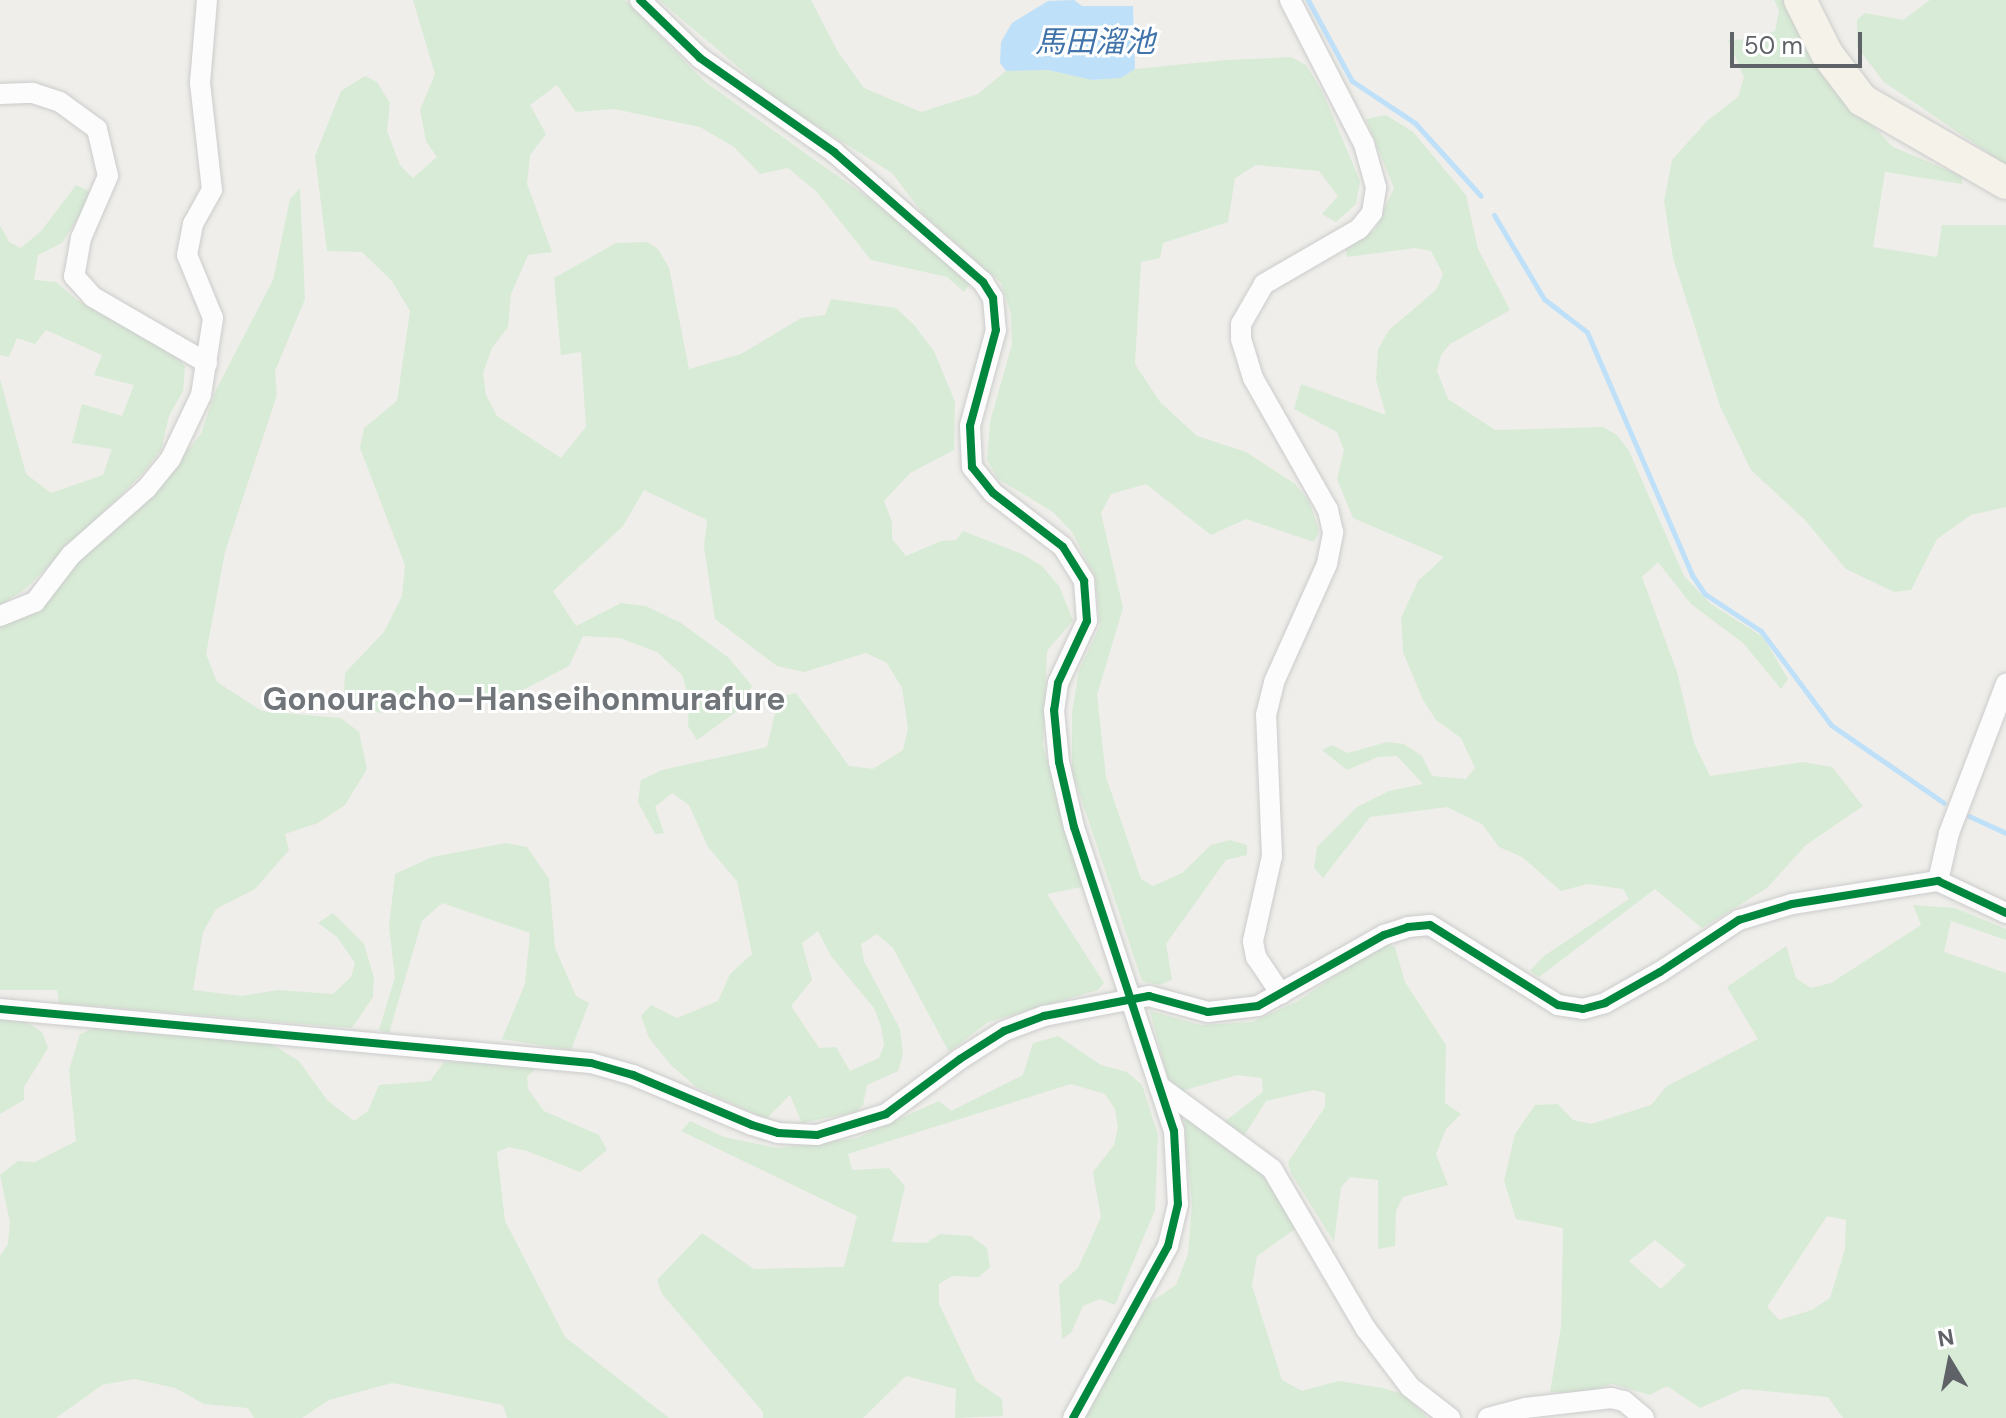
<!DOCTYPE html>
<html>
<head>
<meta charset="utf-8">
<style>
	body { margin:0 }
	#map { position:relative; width:2006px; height:1418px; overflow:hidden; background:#efeeea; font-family:"DM Sans","Noto Sans JP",sans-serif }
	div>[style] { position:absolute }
	.green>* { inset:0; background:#d8ebd6 }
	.water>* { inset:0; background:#bfe0f9 }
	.stream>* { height:5px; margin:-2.5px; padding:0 2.5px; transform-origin:2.5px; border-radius:2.5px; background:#bfe0f9 }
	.roads { filter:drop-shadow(0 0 2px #cbcccc) drop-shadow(0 0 2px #cbcccc) }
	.street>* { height:20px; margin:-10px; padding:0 10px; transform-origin:10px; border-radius:10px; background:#fdfcfc }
	.primary>* { height:32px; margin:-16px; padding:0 16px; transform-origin:16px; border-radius:16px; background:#f4f2e9 }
	.cycleway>* { height:8px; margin:-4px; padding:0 4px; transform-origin:4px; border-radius:4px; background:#00873e }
	span { translate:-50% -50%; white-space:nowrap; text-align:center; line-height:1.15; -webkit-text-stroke:6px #fff; paint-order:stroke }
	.water-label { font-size:30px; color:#4174aa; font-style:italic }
	.quarter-label { font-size:32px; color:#70757a; font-weight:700 }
	.north { position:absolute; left:1910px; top:1322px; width:80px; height:80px; -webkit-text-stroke:6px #fff; paint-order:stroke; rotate:350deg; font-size:22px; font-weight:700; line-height:32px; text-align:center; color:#5f6368 }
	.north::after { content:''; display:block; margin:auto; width:28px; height:36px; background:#5f6368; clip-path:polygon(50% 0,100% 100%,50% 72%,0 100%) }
	.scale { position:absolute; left:1730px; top:32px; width:132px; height:36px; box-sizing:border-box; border:4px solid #5f6368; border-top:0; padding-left:10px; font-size:24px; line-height:28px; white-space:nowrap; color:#5f6368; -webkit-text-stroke:6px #fff; paint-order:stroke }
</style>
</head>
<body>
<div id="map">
	<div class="green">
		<div style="clip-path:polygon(evenodd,413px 0,625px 0,704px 81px,881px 207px,970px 284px,964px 292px,947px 277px,871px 260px,816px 191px,788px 168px,760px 174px,734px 147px,700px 127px,614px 109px,576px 112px,557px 85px,530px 105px,546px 134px,530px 155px,527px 184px,552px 252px,528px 255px,511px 294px,508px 327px,492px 348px,483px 373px,486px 395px,497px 416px,561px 458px,586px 427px,581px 352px,561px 355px,554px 278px,616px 243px,647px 242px,658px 249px,669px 268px,689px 369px,741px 354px,801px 318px,825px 315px,831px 299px,896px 308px,914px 325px,934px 351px,955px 402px,954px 450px,910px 473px,884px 501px,892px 522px,892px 539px,906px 556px,941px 541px,956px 540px,963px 531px,1022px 554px,1042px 566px,1059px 586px,1073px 620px,1047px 651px,1043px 745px,1082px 887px,1047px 894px,1104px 983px,1098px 990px,988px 1022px,949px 1052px,893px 948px,877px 934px,861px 944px,864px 961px,900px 1029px,903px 1054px,898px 1071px,867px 1085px,863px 1105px,856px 1112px,802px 1123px,790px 1095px,766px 1119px,696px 1087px,671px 1065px,649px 1038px,641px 1016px,651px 1005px,677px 1018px,718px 1001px,730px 974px,752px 954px,737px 881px,708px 847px,689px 805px,672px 793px,655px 807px,664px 833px,655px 834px,638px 802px,641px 780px,662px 770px,767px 747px,779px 697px,796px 693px,849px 766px,873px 769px,903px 750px,908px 728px,902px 688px,887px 663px,866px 653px,804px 672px,777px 666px,715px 619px,704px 547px,707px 520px,644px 490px,623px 526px,553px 591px,576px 626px,621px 603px,646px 606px,681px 623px,729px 658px,752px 686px,736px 712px,697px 740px,688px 726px,689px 698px,682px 675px,657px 652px,620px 638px,583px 636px,569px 666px,515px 694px,386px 713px,361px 711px,344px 695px,345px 673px,384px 632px,402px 596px,405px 565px,360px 448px,364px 428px,397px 401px,410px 311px,392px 281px,362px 252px,327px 251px,315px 156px,341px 91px,365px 76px,377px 82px,390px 103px,387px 131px,400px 165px,413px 178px,437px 157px,426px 141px,420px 110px,435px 74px,413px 0,818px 931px,831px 956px,874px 1008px,881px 1027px,884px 1045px,879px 1058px,850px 1071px,836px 1047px,819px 1048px,791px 1006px,812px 980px,802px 943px,818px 931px)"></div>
		<div style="clip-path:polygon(659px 0,811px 0,838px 52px,864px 88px,921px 112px,978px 94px,1006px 71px,1048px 70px,1093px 80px,1121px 78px,1135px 69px,1226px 60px,1291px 57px,1306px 65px,1323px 93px,1360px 181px,1356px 204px,1336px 222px,1322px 214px,1338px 196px,1319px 171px,1256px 165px,1235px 178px,1228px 222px,1163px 243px,1160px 258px,1141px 262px,1135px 364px,1160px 402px,1197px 436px,1246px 452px,1295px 484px,1309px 501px,1319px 531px,1314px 542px,1246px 519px,1211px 535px,1146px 484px,1111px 494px,1101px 513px,1123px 608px,1097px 695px,1106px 777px,1141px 879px,1153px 886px,1182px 873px,1211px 845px,1230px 840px,1247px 845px,1247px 855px,1226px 860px,1166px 944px,1172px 980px,1159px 985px,1142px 981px,1072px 771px,1072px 713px,1079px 670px,1100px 626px,1095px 576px,1072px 532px,1053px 512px,998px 479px,987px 460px,990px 422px,1012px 344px,1011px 314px,1001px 283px,924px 215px,892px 173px,782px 104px)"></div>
		<div style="clip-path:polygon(1774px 0,1788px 0,1840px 92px,1893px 147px,1962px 176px,1962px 184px,1885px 172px,1873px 247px,1937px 257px,1942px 225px,2006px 225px,2006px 507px,1971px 515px,1937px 539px,1911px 590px,1894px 592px,1846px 569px,1805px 520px,1751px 470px,1720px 406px,1673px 258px,1664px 201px,1672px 160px,1707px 121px,1738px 97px,1744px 77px,1728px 40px,1754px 39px,1775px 31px,1779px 10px)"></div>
		<div style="clip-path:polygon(1930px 0,2006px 0,2006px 165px,1884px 82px,1857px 47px,1857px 20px,1865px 13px,1903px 20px)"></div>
		<div style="clip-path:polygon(1386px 115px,1413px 132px,1466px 195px,1478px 249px,1510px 310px,1450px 344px,1441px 355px,1437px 371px,1448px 399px,1495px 430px,1603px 427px,1617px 435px,1629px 451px,1684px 576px,1711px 604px,1763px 637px,1788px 679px,1781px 689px,1743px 643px,1691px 604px,1658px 562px,1642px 577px,1677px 672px,1694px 743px,1710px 776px,1803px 762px,1832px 767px,1863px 806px,1806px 845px,1767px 888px,1702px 928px,1655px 889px,1539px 977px,1530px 971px,1544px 956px,1629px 899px,1623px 889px,1588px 884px,1561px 891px,1522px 857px,1499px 847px,1482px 824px,1447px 807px,1370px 817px,1323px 878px,1314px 868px,1317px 847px,1357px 807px,1389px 791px,1423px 784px,1397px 756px,1378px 757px,1347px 770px,1322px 750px,1332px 745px,1348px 753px,1387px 742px,1404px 744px,1422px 756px,1432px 776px,1466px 779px,1475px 768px,1461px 738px,1436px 720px,1423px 700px,1403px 652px,1401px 618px,1418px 581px,1444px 557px,1353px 518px,1337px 479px,1344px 450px,1337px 432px,1294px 409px,1301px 384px,1386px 415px,1376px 380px,1378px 349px,1389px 330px,1437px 289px,1443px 274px,1431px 251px,1415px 248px,1347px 257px,1346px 249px,1375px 230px,1394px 188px,1366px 119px)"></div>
		<div style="clip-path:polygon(76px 185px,87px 190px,90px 199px,62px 243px,38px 255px,34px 280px,56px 282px,77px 300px,177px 357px,185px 366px,183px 391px,169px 416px,161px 450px,143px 473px,24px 590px,0 605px,0 379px,26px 474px,51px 493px,103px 475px,112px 449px,72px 443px,82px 404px,122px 416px,134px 385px,94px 375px,102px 355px,46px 330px,35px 344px,17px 338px,9px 357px,0 355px,0 225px,9px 242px,21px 248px,42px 230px)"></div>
		<div style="clip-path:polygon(300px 188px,305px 299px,275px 371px,277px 395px,225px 552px,206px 654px,217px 682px,262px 711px,341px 718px,359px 732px,367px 769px,345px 805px,318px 823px,285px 834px,289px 850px,255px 889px,216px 909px,203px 932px,193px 990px,241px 996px,278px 990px,333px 994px,351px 977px,355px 963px,337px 937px,318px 923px,333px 913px,364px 944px,374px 978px,373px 997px,352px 1028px,59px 1003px,57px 990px,0 990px,0 625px,46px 603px,65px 573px,140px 508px,201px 434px,215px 392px,273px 280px,290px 199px)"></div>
		<div style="clip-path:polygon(506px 843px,527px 847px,549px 879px,555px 948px,576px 996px,589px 1003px,571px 1050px,502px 1039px,525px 984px,530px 933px,442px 903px,422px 921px,389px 1033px,379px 1030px,395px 977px,389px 927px,395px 874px,432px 857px)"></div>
		<div style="clip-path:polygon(evenodd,1913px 905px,1955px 908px,2006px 929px,2006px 940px,1951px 921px,1944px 952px,2006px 973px,2006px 1418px,1843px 1418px,1828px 1397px,1743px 1389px,1700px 1408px,1667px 1386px,1650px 1395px,1612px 1384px,1582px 1393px,1550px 1392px,1561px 1327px,1563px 1228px,1516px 1219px,1504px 1181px,1515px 1134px,1535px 1105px,1558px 1104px,1573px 1120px,1591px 1124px,1651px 1105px,1667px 1086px,1758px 1039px,1727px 987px,1786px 946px,1796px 978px,1811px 988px,1831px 983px,1921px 925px,1913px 905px,1827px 1216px,1846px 1220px,1845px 1249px,1830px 1298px,1812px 1310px,1779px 1320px,1767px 1307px,1827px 1216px,1913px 905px,1655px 1240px,1686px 1265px,1661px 1289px,1629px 1261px,1655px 1240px)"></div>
		<div style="clip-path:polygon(1384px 943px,1395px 947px,1405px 982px,1446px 1045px,1445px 1103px,1461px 1114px,1446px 1129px,1436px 1154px,1448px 1185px,1403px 1197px,1396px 1211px,1395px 1246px,1378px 1249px,1378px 1180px,1350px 1177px,1341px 1187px,1334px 1242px,1291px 1173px,1288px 1162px,1325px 1107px,1325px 1093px,1314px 1090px,1266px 1101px,1244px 1136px,1224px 1122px,1263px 1092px,1262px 1078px,1237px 1075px,1182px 1091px,1168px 1078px,1150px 1011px,1201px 1025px,1252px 1022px,1298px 1001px)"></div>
		<div style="clip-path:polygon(0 1019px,26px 1022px,42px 1032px,48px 1048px,24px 1087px,24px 1100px,0 1114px)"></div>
		<div style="clip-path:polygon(97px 1027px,268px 1042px,299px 1061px,327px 1100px,354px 1121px,368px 1111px,379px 1085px,430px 1081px,444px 1062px,519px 1063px,535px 1069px,527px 1077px,528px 1089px,544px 1111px,599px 1135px,607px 1150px,580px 1172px,527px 1151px,509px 1147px,497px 1152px,505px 1221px,565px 1337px,669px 1418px,507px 1418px,503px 1405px,392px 1383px,329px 1400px,302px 1418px,254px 1418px,248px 1408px,204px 1404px,175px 1388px,134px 1379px,102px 1385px,56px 1418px,0 1418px,0 1256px,8px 1244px,10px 1222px,0 1175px,18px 1161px,35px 1162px,76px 1141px,69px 1070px,80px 1034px)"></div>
		<div style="clip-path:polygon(1058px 1036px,1101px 1065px,1127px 1072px,1142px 1085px,1158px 1135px,1155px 1210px,1115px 1305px,1100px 1299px,1083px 1306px,1071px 1333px,1062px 1339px,1059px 1285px,1078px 1268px,1101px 1217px,1093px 1172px,1114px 1145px,1118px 1127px,1115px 1109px,1105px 1094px,1071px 1084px,848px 1154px,852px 1170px,889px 1168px,905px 1186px,892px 1242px,926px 1243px,940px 1234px,971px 1236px,987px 1248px,990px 1267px,979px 1277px,952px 1276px,939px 1284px,939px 1304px,976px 1381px,1002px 1399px,1003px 1416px,955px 1418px,956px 1389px,906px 1376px,863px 1418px,763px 1418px,763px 1412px,662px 1294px,657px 1280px,702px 1233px,754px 1269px,844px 1267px,857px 1216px,681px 1131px,690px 1121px,724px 1137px,777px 1148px,857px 1138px,939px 1101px,951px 1111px,1023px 1075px,1033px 1043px)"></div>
		<div style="clip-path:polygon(1191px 1118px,1279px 1188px,1298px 1227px,1257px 1256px,1252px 1286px,1282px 1380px,1302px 1391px,1338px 1381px,1383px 1388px,1403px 1394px,1428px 1418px,1081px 1418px,1145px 1306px,1176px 1285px,1188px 1254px,1192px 1204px,1184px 1120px)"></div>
	</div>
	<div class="water">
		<div style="clip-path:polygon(1074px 0,1082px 6px,1133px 6px,1135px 69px,1121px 78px,1092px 80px,1048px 70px,1006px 71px,1000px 63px,1001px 42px,1012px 23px,1048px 1px)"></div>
	</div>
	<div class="stream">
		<div style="left:1308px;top:0;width:92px;rotate:61.5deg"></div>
		<div style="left:1352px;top:81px;width:76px;rotate:33.7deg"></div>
		<div style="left:1415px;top:123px;width:98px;rotate:47.9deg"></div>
		<div style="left:1494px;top:215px;width:98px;rotate:59.2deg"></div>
		<div style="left:1544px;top:299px;width:54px;rotate:37.5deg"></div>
		<div style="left:1587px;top:332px;width:265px;rotate:66.6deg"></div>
		<div style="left:1692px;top:575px;width:23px;rotate:56deg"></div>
		<div style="left:1705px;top:594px;width:67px;rotate:33.5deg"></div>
		<div style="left:1761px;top:631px;width:117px;rotate:53.3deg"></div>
		<div style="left:1831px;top:725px;width:137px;rotate:34.6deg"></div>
		<div style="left:1969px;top:816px;width:41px;rotate:24.7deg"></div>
	</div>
	<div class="roads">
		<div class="street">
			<div style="left:640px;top:0;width:83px;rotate:44deg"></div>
			<div style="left:700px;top:58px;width:164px;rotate:35deg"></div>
			<div style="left:834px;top:152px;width:198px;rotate:41.1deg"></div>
			<div style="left:983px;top:282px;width:19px;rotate:58deg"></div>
			<div style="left:993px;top:298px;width:32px;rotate:85deg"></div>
			<div style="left:996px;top:330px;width:99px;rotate:105.2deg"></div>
			<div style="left:970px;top:426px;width:41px;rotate:87.2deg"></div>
			<div style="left:972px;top:467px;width:33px;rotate:51deg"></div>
			<div style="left:993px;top:493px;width:88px;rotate:37.6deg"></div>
			<div style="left:1063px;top:547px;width:40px;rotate:58deg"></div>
			<div style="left:1084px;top:581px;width:40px;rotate:85.7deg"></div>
			<div style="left:1087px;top:621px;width:68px;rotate:115.1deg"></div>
			<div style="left:1058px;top:683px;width:27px;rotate:98deg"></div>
			<div style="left:1054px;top:710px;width:52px;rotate:84.5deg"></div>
			<div style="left:1059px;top:762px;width:67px;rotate:77deg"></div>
			<div style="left:1074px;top:827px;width:320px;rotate:71.8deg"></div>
			<div style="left:1174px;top:1131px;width:73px;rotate:86.9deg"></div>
			<div style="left:1178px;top:1204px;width:43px;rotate:103.4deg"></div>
			<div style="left:1168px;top:1246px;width:196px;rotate:118.9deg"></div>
			<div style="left:0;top:94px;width:33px;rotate:-2deg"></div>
			<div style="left:33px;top:93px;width:28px;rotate:18deg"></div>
			<div style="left:60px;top:102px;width:46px;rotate:36.1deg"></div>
			<div style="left:97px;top:129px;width:48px;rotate:76.8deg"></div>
			<div style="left:108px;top:176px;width:68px;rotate:113.5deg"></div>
			<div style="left:81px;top:238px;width:39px;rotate:100deg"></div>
			<div style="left:74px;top:276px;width:28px;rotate:48deg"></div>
			<div style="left:93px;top:297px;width:132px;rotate:30.1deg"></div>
			<div style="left:0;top:616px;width:38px;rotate:-22deg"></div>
			<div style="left:35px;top:602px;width:59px;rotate:-52.5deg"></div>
			<div style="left:71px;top:555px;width:101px;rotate:-41.4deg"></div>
			<div style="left:147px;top:488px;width:38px;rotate:-51deg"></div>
			<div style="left:171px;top:458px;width:70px;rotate:-64.5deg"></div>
			<div style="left:201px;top:395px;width:78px;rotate:-81.1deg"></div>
			<div style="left:213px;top:318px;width:68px;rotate:-112.4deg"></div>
			<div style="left:187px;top:255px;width:32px;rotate:-79deg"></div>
			<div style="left:193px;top:224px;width:39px;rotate:-61deg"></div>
			<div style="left:212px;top:190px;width:108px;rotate:-96.4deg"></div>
			<div style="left:200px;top:83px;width:83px;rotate:-85.2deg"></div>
			<div style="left:1938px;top:881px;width:49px;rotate:-77.1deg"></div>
			<div style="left:1949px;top:833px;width:160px;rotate:-69.1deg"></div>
			<div style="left:1281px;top:994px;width:45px;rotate:-124deg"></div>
			<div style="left:1256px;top:957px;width:16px;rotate:-101deg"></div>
			<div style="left:1253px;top:941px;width:87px;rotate:-77.4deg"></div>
			<div style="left:1272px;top:856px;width:141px;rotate:-92.4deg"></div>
			<div style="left:1266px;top:715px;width:34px;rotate:-76deg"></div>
			<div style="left:1274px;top:682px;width:129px;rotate:-65.8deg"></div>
			<div style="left:1327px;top:564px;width:33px;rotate:-79deg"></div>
			<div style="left:1333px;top:532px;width:23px;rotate:-103deg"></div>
			<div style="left:1328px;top:510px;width:152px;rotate:-119.6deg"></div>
			<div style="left:1253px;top:378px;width:41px;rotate:-107.1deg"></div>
			<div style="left:1241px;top:339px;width:15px;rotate:-90deg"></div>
			<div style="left:1241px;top:324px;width:46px;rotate:-60.1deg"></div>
			<div style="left:1264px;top:284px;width:110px;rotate:-30.1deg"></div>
			<div style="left:1359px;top:229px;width:21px;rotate:-51deg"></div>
			<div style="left:1372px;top:213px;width:26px;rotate:-81deg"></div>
			<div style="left:1376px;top:187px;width:45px;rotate:-105.6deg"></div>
			<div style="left:1364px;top:144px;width:162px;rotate:-117.2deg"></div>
			<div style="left:0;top:1009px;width:593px;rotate:5.22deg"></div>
			<div style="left:591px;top:1063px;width:44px;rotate:15.9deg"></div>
			<div style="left:633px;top:1075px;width:129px;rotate:22.8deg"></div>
			<div style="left:752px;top:1125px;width:27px;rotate:17deg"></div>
			<div style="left:778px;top:1133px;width:39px;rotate:3deg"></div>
			<div style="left:817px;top:1135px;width:72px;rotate:-16.9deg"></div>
			<div style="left:886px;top:1114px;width:92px;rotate:-36.6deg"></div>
			<div style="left:960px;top:1059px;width:52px;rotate:-32.5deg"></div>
			<div style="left:1004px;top:1031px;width:43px;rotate:-20.6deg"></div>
			<div style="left:1044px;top:1016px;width:107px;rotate:-10.8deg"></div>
			<div style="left:1149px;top:996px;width:61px;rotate:15.2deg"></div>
			<div style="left:1208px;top:1012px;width:50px;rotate:-6.8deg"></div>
			<div style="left:1258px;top:1006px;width:145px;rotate:-29.4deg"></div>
			<div style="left:1384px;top:935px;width:25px;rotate:-18deg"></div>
			<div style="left:1408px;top:927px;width:22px;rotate:-5deg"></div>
			<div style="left:1430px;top:925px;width:151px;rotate:32deg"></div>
			<div style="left:1558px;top:1005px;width:25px;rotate:9deg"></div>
			<div style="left:1583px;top:1009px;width:23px;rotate:-15deg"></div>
			<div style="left:1605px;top:1003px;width:63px;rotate:-29.4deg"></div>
			<div style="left:1660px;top:972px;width:95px;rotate:-33.4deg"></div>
			<div style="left:1739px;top:920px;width:55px;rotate:-16.8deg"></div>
			<div style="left:1792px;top:904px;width:148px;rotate:-9deg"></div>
			<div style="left:1938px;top:881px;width:75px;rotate:25.2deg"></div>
			<div style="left:1159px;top:1086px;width:140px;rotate:36.3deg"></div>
			<div style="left:1272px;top:1169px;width:186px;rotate:59.6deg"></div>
			<div style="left:1366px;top:1329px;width:73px;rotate:52.8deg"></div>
			<div style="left:1410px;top:1387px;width:51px;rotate:37.8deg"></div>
			<div style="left:1488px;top:1418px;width:38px;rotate:-15deg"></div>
			<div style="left:1525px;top:1408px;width:87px;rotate:-6.6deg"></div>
			<div style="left:1611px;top:1398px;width:13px;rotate:13deg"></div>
			<div style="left:1624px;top:1401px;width:26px;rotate:40deg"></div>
		</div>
		<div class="primary">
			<div style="left:1800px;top:0;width:60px;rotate:63.4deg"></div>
			<div style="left:1827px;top:54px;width:58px;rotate:52.7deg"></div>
			<div style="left:1862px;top:100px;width:166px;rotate:30deg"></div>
		</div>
	</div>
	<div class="cycleway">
		<div style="left:640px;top:0;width:83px;rotate:44deg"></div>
		<div style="left:700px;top:58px;width:164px;rotate:35deg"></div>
		<div style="left:834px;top:152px;width:198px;rotate:41.1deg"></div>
		<div style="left:983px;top:282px;width:19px;rotate:58deg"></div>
		<div style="left:993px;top:298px;width:32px;rotate:85deg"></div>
		<div style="left:996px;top:330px;width:99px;rotate:105.2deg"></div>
		<div style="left:970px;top:426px;width:41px;rotate:87.2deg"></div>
		<div style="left:972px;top:467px;width:33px;rotate:51deg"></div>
		<div style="left:993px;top:493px;width:88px;rotate:37.6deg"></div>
		<div style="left:1063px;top:547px;width:40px;rotate:58deg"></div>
		<div style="left:1084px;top:581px;width:40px;rotate:85.7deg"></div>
		<div style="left:1087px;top:621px;width:68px;rotate:115.1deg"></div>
		<div style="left:1058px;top:683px;width:27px;rotate:98deg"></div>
		<div style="left:1054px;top:710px;width:52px;rotate:84.5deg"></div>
		<div style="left:1059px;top:762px;width:67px;rotate:77deg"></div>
		<div style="left:1074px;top:827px;width:320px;rotate:71.8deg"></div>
		<div style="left:1174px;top:1131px;width:73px;rotate:86.9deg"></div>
		<div style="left:1178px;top:1204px;width:43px;rotate:103.4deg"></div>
		<div style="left:1168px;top:1246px;width:196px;rotate:118.9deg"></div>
		<div style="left:0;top:1009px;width:593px;rotate:5.22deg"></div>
		<div style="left:591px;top:1063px;width:44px;rotate:15.9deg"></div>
		<div style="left:633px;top:1075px;width:129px;rotate:22.8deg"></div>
		<div style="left:752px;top:1125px;width:27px;rotate:17deg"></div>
		<div style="left:778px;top:1133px;width:39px;rotate:3deg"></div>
		<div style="left:817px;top:1135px;width:72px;rotate:-16.9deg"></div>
		<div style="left:886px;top:1114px;width:92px;rotate:-36.6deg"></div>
		<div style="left:960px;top:1059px;width:52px;rotate:-32.5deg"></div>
		<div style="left:1004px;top:1031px;width:43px;rotate:-20.6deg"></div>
		<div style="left:1044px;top:1016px;width:107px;rotate:-10.8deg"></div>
		<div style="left:1149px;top:996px;width:61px;rotate:15.2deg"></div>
		<div style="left:1208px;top:1012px;width:50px;rotate:-6.8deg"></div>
		<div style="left:1258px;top:1006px;width:145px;rotate:-29.4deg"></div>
		<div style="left:1384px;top:935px;width:25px;rotate:-18deg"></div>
		<div style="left:1408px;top:927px;width:22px;rotate:-5deg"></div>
		<div style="left:1430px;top:925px;width:151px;rotate:32deg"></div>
		<div style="left:1558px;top:1005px;width:25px;rotate:9deg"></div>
		<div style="left:1583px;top:1009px;width:23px;rotate:-15deg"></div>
		<div style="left:1605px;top:1003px;width:63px;rotate:-29.4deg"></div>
		<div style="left:1660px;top:972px;width:95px;rotate:-33.4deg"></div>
		<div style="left:1739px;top:920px;width:55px;rotate:-16.8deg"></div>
		<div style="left:1792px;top:904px;width:148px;rotate:-9deg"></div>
		<div style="left:1938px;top:881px;width:75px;rotate:25.2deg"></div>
	</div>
	<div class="water-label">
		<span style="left:1095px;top:42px">馬田溜池</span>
	</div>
	<div class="quarter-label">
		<span style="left:524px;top:699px">Gonouracho-Hanseihonmurafure</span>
	</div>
	<div class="north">N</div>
	<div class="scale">50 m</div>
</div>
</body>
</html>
